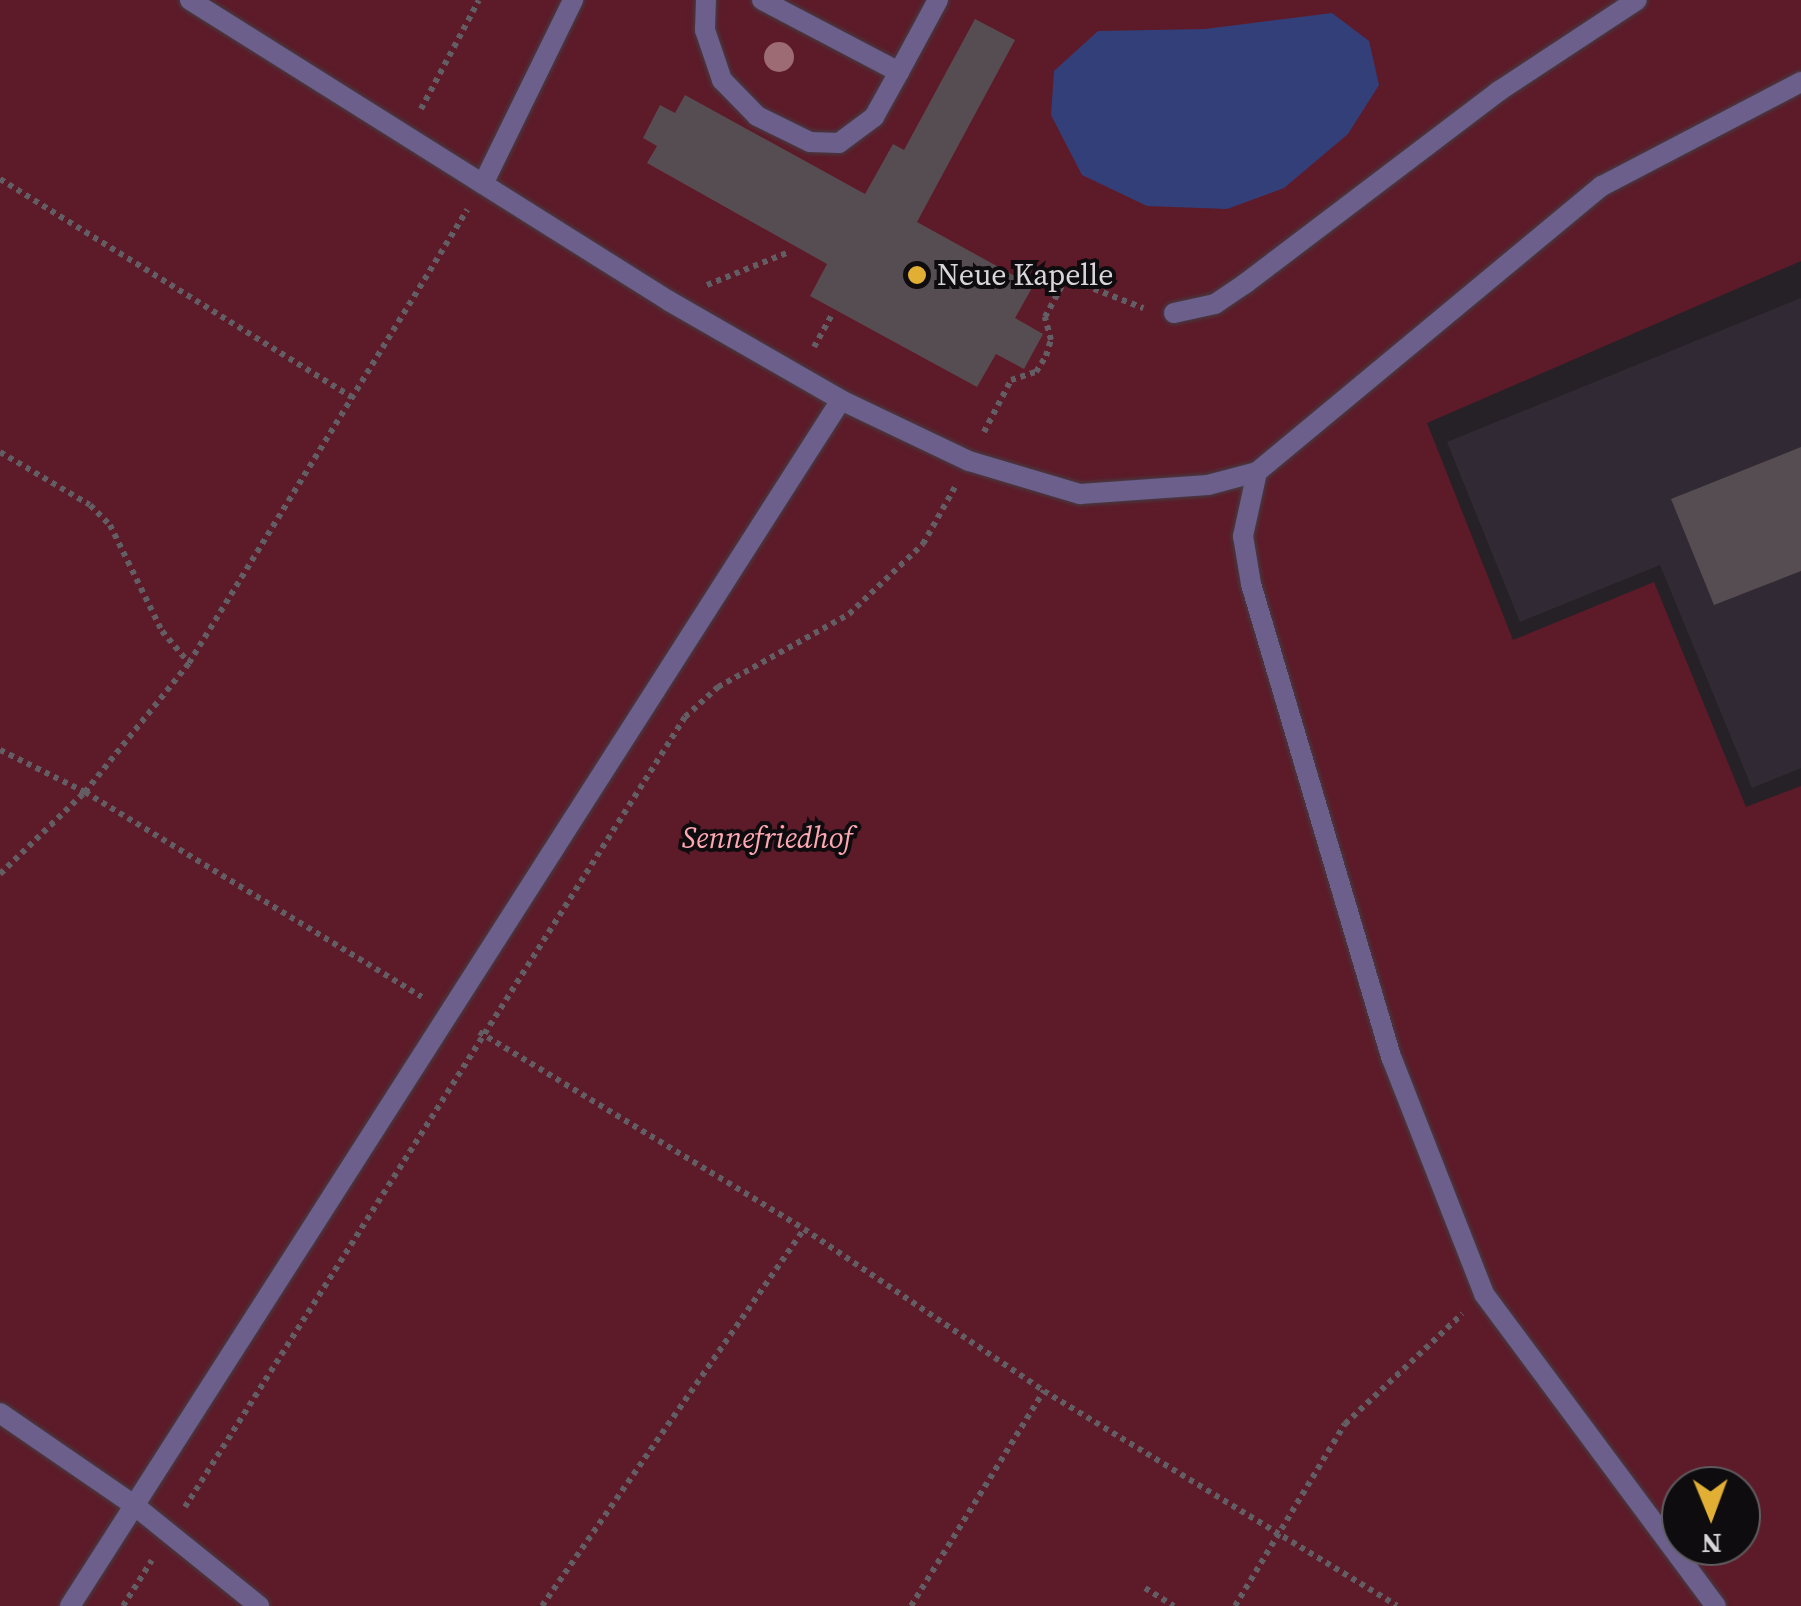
<!DOCTYPE html>
<html>
<head>
<meta charset="utf-8">
<style>
	body { margin:0 }
	#map { position:relative; width:1801px; height:1606px; overflow:hidden; background:#262127; font-family:"Source Serif 4",serif }
	div>[style] { position:absolute }
	.built>* { inset:0; background:#312933 }
	.green>* { inset:0; background:#5d1b29 }
	.water>* { inset:0; background:#333f79 }
	.building>* { inset:0; background:#564d52 }
	.path>* { height:6px; margin-top:-3px; transform-origin:0; background:repeating-linear-gradient(90deg,#635e64 0 5px,transparent 0 10px) }
	.roads { filter:drop-shadow(0 0 2px #433e44) drop-shadow(0 0 2px #433e44) }
	.service>* { height:20px; margin:-10px; padding:0 10px; transform-origin:10px; border-radius:10px; background:#6c5f8c }
	.trees>* { width:30px; height:30px; margin:-15px; border-radius:50%; background:#9c6b73 }
	.dots>* { width:28px; height:28px; translate:-50% -50%; box-sizing:border-box; border:5px solid #0e0c0e; border-radius:50% }
	span { translate:-50% -50%; white-space:nowrap; text-align:center; line-height:1.15; -webkit-text-stroke:8px #0e0c0e; paint-order:stroke }
	.poi-label { font-size:30px; color:#d9d6da }
	.left { translate:0 -50%; text-align:left }
	.park-label { font-size:30px; color:#fda7b2; font-style:italic }
	.north { position:absolute; left:1661px; top:1466px; width:100px; height:100px; box-sizing:border-box; background:#0e0c0e; border:2px solid #5f5d60; border-radius:50%; rotate:179deg; font-size:28px; font-weight:700; line-height:40px; text-align:center; color:#d9d6da }
	.north::after { content:''; display:block; margin:auto; width:35px; height:45px; background:#e1af34; clip-path:polygon(50% 0,100% 100%,50% 72%,0 100%) }
</style>
</head>
<body>
<div id="map">
	<div class="built">
		<div style="clip-path:polygon(1801px 298px,1801px 768px,1752px 788px,1660px 565px,1520px 622px,1447px 442px)"></div>
	</div>
	<div class="green">
		<div style="clip-path:polygon(evenodd,0 0,1801px 0,1801px 261px,1427px 423px,1513px 640px,1654px 582px,1746px 807px,1801px 786px,1801px 1606px,0 1606px,0 0,1681px 1486px,1741px 1486px,1741px 1546px,1681px 1546px,1681px 1486px)"></div>
	</div>
	<div class="water">
		<div style="clip-path:polygon(1332px 13px,1369px 41px,1379px 85px,1348px 134px,1284px 188px,1227px 209px,1147px 206px,1082px 175px,1051px 115px,1054px 71px,1098px 31px,1205px 29px)"></div>
	</div>
	<div class="building">
		<div style="clip-path:polygon(975px 19px,1015px 40px,917px 222px,1033px 286px,1015px 318px,1043px 334px,1024px 369px,996px 354px,977px 387px,810px 296px,827px 264px,647px 163px,657px 146px,643px 138px,660px 105px,675px 113px,685px 95px,865px 194px,893px 144px,904px 150px)"></div>
		<div style="clip-path:polygon(1801px 447px,1801px 571px,1714px 605px,1671px 499px)"></div>
	</div>
	<div class="path">
		<div style="left:421px;top:109px;width:123px;rotate:-62deg"></div>
		<div style="left:0;top:179px;width:414px;rotate:31.8deg"></div>
		<div style="left:707px;top:285px;width:88px;rotate:-21.9deg"></div>
		<div style="left:814px;top:347px;width:37px;rotate:-61deg"></div>
		<div style="left:984px;top:432px;width:59px;rotate:-62.6deg"></div>
		<div style="left:1011px;top:380px;width:26px;rotate:-18deg"></div>
		<div style="left:1036px;top:372px;width:19px;rotate:-58deg"></div>
		<div style="left:1046px;top:356px;width:17px;rotate:-73deg"></div>
		<div style="left:1051px;top:340px;width:24px;rotate:-105deg"></div>
		<div style="left:1045px;top:317px;width:44px;rotate:-61.7deg"></div>
		<div style="left:1066px;top:278px;width:83px;rotate:21.3deg"></div>
		<div style="left:0;top:452px;width:104px;rotate:30.5deg"></div>
		<div style="left:90px;top:505px;width:28px;rotate:45deg"></div>
		<div style="left:110px;top:525px;width:118px;rotate:63.9deg"></div>
		<div style="left:162px;top:631px;width:42px;rotate:49.8deg"></div>
		<div style="left:0;top:750px;width:95px;rotate:26.3deg"></div>
		<div style="left:85px;top:792px;width:394px;rotate:31.3deg"></div>
		<div style="left:0;top:874px;width:118px;rotate:-44deg"></div>
		<div style="left:85px;top:792px;width:166px;rotate:-51.1deg"></div>
		<div style="left:189px;top:663px;width:532px;rotate:-58.46deg"></div>
		<div style="left:479px;top:1032px;width:380px;rotate:31.2deg"></div>
		<div style="left:804px;top:1229px;width:290px;rotate:34deg"></div>
		<div style="left:1044px;top:1391px;width:413px;rotate:31.3deg"></div>
		<div style="left:185px;top:1507px;width:935px;rotate:-57.67deg"></div>
		<div style="left:685px;top:717px;width:45px;rotate:-42.3deg"></div>
		<div style="left:718px;top:687px;width:150px;rotate:-29.1deg"></div>
		<div style="left:849px;top:614px;width:102px;rotate:-43.4deg"></div>
		<div style="left:923px;top:544px;width:65px;rotate:-60.7deg"></div>
		<div style="left:1145px;top:1588px;width:34px;rotate:32deg"></div>
		<div style="left:123px;top:1606px;width:54px;rotate:-57.8deg"></div>
		<div style="left:542px;top:1606px;width:459px;rotate:-55.2deg"></div>
		<div style="left:911px;top:1606px;width:253px;rotate:-58.3deg"></div>
		<div style="left:1235px;top:1606px;width:213px;rotate:-58.9deg"></div>
		<div style="left:1345px;top:1424px;width:161px;rotate:-43.2deg"></div>
	</div>
	<div class="roads">
		<div class="service">
			<div style="left:190px;top:0;width:566px;rotate:32.14deg"></div>
			<div style="left:669px;top:301px;width:198px;rotate:29.9deg"></div>
			<div style="left:841px;top:400px;width:142px;rotate:25.5deg"></div>
			<div style="left:969px;top:461px;width:116px;rotate:16.6deg"></div>
			<div style="left:1080px;top:494px;width:128px;rotate:-4deg"></div>
			<div style="left:1208px;top:485px;width:51px;rotate:-14.9deg"></div>
			<div style="left:1257px;top:472px;width:448px;rotate:-39.7deg"></div>
			<div style="left:1602px;top:186px;width:225px;rotate:-27.6deg"></div>
			<div style="left:706px;top:0;width:30px;rotate:92deg"></div>
			<div style="left:705px;top:30px;width:53px;rotate:71.2deg"></div>
			<div style="left:722px;top:80px;width:50px;rotate:45.8deg"></div>
			<div style="left:757px;top:116px;width:59px;rotate:26.1deg"></div>
			<div style="left:810px;top:142px;width:29px;rotate:2deg"></div>
			<div style="left:839px;top:143px;width:44px;rotate:-36.6deg"></div>
			<div style="left:874px;top:117px;width:51px;rotate:-60.9deg"></div>
			<div style="left:762px;top:0;width:155px;rotate:27.7deg"></div>
			<div style="left:899px;top:72px;width:82px;rotate:-61.6deg"></div>
			<div style="left:483px;top:184px;width:205px;rotate:-63.9deg"></div>
			<div style="left:1174px;top:313px;width:42px;rotate:-12.4deg"></div>
			<div style="left:1215px;top:304px;width:37px;rotate:-34deg"></div>
			<div style="left:1246px;top:283px;width:318px;rotate:-37.2deg"></div>
			<div style="left:1499px;top:91px;width:165px;rotate:-33.4deg"></div>
			<div style="left:1257px;top:472px;width:66px;rotate:102.3deg"></div>
			<div style="left:1243px;top:536px;width:49px;rotate:80.5deg"></div>
			<div style="left:1251px;top:584px;width:495px;rotate:73.5deg"></div>
			<div style="left:1392px;top:1059px;width:252px;rotate:68.6deg"></div>
			<div style="left:1484px;top:1294px;width:389px;rotate:53.4deg"></div>
			<div style="left:0;top:1413px;width:163px;rotate:34.5deg"></div>
			<div style="left:134px;top:1505px;width:161px;rotate:38.9deg"></div>
			<div style="left:70px;top:1606px;width:1431px;rotate:-57.41deg"></div>
		</div>
	</div>
	<div class="trees">
		<div style="left:779px;top:57px"></div>
	</div>
	<div class="dots">
		<div style="left:917px;top:275px;background:#e1af34"></div>
	</div>
	<div class="poi-label">
		<span class="left" style="left:937px;top:275px">Neue Kapelle</span>
	</div>
	<div class="park-label">
		<span style="left:767px;top:838px">Sennefriedhof</span>
	</div>
	<div class="north">N</div>
</div>
</body>
</html>
